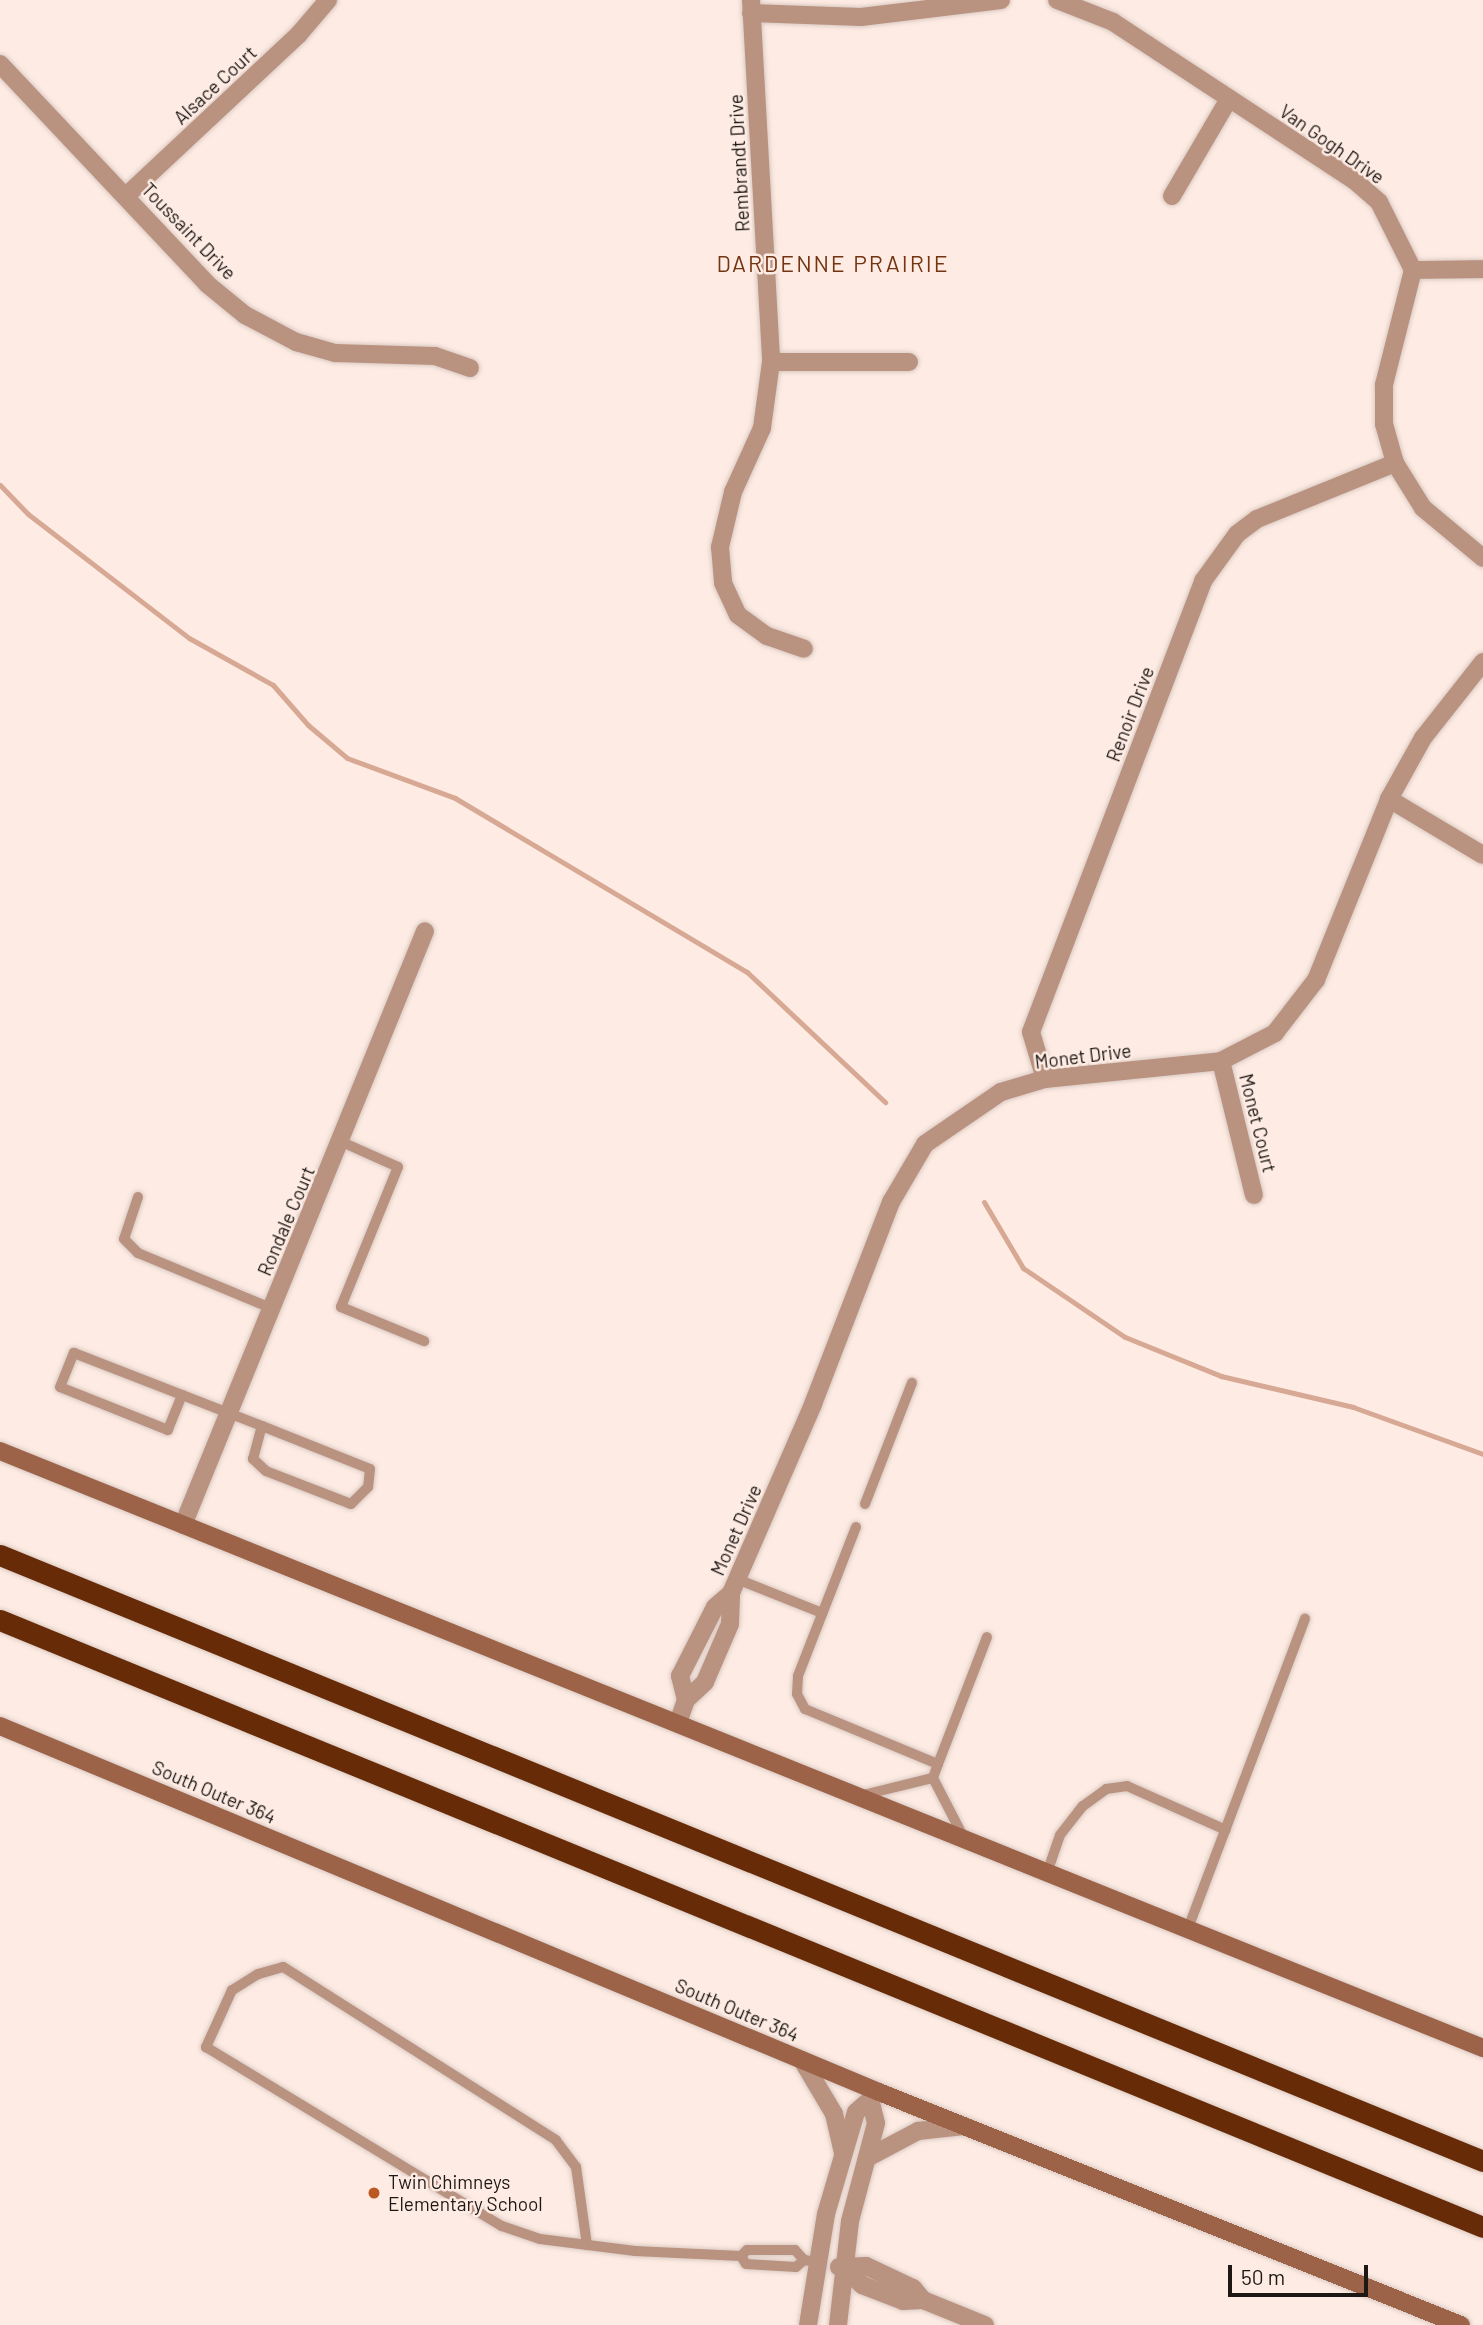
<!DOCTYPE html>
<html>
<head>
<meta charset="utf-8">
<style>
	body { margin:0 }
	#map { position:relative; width:1483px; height:2325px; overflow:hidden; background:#feece4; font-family:Barlow,sans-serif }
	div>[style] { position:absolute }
	.stream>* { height:5px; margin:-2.5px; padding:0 2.5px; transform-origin:2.5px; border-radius:2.5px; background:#d7a893 }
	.roads { filter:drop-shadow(0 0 2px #dacac3) drop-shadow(0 0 2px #dacac3) }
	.lane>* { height:10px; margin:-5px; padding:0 5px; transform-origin:5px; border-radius:5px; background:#ba9280 }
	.street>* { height:18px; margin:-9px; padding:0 9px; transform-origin:9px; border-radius:9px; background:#ba9280 }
	.secondary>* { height:18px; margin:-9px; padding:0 9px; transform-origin:9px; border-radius:9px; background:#9c6349 }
	.highway>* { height:21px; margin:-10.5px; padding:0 10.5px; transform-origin:10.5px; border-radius:10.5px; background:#682b07 }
	.dots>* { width:19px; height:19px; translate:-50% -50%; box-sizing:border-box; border:4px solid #feece4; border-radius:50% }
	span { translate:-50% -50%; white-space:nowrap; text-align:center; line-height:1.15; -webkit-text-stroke:5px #feece4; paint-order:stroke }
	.street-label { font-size:19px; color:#1e1815 }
	.poi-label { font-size:19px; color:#1e1815 }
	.left { translate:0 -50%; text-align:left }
	.quarter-label { font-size:23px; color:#733411; letter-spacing:2px }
	.scale { position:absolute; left:1228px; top:2265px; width:140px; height:32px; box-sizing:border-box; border:4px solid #1e1815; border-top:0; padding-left:9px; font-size:21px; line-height:24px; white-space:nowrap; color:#1e1815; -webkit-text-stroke:5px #feece4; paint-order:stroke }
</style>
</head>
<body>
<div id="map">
	<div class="stream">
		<div style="left:0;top:485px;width:40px;rotate:46deg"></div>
		<div style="left:28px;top:514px;width:203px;rotate:37.6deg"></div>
		<div style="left:189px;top:638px;width:96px;rotate:29.2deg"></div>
		<div style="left:273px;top:685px;width:53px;rotate:48.8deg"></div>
		<div style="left:308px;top:725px;width:51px;rotate:40.2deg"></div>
		<div style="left:347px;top:758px;width:115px;rotate:20.3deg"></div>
		<div style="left:455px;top:798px;width:340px;rotate:30.8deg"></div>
		<div style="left:747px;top:972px;width:190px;rotate:43.3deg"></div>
		<div style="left:984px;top:1202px;width:77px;rotate:59.4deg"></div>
		<div style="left:1023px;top:1268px;width:123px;rotate:34.1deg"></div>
		<div style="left:1125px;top:1337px;width:104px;rotate:22.1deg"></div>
		<div style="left:1221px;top:1376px;width:136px;rotate:13.2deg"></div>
		<div style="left:1353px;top:1407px;width:138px;rotate:19.9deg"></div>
	</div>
	<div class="roads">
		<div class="lane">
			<div style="left:342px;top:1142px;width:61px;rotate:24.1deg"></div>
			<div style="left:398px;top:1167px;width:151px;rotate:112.2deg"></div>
			<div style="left:341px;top:1307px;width:90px;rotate:22.3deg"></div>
			<div style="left:138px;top:1197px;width:44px;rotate:108.4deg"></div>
			<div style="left:124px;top:1239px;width:20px;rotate:45deg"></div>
			<div style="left:138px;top:1253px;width:146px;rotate:22.5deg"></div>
			<div style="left:182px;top:1395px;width:38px;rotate:112deg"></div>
			<div style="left:168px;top:1430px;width:116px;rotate:-158.3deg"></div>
			<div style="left:60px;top:1387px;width:37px;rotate:-68deg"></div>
			<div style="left:74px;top:1353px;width:202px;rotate:21.2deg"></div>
			<div style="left:262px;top:1426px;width:116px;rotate:21.7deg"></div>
			<div style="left:370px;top:1469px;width:18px;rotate:96deg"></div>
			<div style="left:368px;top:1487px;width:24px;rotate:135deg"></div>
			<div style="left:351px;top:1504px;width:91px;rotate:-158.8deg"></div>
			<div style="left:266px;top:1471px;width:18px;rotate:-137deg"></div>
			<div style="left:253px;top:1459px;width:34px;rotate:-75deg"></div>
			<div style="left:865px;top:1504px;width:130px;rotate:-68.8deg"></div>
			<div style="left:856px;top:1527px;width:160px;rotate:111.3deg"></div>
			<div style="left:798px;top:1676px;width:18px;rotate:93deg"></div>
			<div style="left:797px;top:1694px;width:17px;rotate:62deg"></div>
			<div style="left:805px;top:1709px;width:144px;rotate:22.5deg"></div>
			<div style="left:938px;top:1764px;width:15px;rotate:110deg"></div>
			<div style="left:933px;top:1778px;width:65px;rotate:62.7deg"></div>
			<div style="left:737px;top:1579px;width:92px;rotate:21.8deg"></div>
			<div style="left:938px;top:1764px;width:136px;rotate:-68.9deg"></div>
			<div style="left:863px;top:1795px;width:72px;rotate:-13.7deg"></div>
			<div style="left:1047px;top:1873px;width:40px;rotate:-71.1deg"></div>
			<div style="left:1060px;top:1835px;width:37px;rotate:-52deg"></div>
			<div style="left:1083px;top:1806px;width:29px;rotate:-36deg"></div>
			<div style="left:1106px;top:1789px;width:21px;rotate:-8deg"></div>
			<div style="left:1127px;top:1786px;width:108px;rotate:24deg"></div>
			<div style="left:1187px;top:1931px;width:334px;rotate:-69.3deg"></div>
			<div style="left:587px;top:2245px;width:79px;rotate:-98deg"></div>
			<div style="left:576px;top:2167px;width:34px;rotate:-127deg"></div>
			<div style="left:556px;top:2140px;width:323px;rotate:-147.6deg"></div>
			<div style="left:283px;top:1967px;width:26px;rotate:164deg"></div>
			<div style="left:258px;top:1974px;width:31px;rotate:148deg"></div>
			<div style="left:232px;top:1990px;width:63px;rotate:114.5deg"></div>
			<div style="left:206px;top:2047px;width:346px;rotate:31.2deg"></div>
			<div style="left:502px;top:2226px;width:40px;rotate:18.9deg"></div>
			<div style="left:540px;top:2239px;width:96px;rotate:7.2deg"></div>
			<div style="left:635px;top:2251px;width:106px;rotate:2.7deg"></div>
			<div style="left:741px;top:2256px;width:8px;rotate:-45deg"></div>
			<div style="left:747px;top:2250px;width:48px"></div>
			<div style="left:795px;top:2250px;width:13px;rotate:48deg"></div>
			<div style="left:804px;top:2260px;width:14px;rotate:8deg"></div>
			<div style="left:741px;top:2256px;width:9px;rotate:58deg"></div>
			<div style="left:746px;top:2264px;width:50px;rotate:3.4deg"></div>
			<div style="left:796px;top:2267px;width:11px;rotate:-41deg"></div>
		</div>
		<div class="street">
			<div style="left:751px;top:0;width:363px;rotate:86.8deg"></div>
			<div style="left:771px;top:362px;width:67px;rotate:97.8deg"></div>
			<div style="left:762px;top:428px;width:70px;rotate:114.4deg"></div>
			<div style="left:733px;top:492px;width:57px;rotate:103.3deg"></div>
			<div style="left:720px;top:547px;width:36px;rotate:85deg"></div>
			<div style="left:723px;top:583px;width:35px;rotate:65deg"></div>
			<div style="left:738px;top:615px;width:36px;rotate:36deg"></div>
			<div style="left:767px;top:636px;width:39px;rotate:19deg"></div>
			<div style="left:1057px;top:0;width:60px;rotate:21.4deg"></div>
			<div style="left:1113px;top:22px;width:290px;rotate:33.3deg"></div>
			<div style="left:1355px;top:181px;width:32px;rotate:41deg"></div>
			<div style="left:1379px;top:202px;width:76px;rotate:63.4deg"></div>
			<div style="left:1413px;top:270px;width:119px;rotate:104.2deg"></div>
			<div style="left:1384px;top:385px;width:39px;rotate:90deg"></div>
			<div style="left:1384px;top:424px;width:41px;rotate:74.2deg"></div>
			<div style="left:1395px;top:463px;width:53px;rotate:58.1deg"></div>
			<div style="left:1423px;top:508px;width:78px;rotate:39.8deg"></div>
			<div style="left:751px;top:13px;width:110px;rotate:2.1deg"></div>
			<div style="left:861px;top:17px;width:141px;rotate:-6.9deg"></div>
			<div style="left:0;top:64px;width:302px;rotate:46.7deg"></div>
			<div style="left:207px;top:284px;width:49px;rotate:39.2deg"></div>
			<div style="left:245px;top:315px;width:58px;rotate:27.9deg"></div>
			<div style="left:296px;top:342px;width:41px;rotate:15.8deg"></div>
			<div style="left:335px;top:353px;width:100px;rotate:1.7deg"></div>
			<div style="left:435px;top:356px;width:37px;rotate:19deg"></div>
			<div style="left:126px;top:196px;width:237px;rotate:-43.1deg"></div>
			<div style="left:299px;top:34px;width:45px;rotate:-49.5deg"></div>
			<div style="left:1172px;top:196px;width:113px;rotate:-59.6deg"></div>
			<div style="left:1413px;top:270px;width:70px;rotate:-0.8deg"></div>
			<div style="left:771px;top:362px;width:138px"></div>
			<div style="left:1389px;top:799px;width:109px;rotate:30.8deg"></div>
			<div style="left:1221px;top:1061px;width:138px;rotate:76.2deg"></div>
			<div style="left:1045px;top:1079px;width:49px;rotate:-106.6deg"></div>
			<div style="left:1031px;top:1032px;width:483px;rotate:-69.1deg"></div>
			<div style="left:1203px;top:581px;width:58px;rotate:-54.1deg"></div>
			<div style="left:1237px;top:534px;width:25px;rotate:-37deg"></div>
			<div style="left:1257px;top:519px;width:149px;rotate:-22.1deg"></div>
			<div style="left:183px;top:1525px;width:641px;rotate:-67.83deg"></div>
			<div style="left:686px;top:1700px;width:25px;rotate:-104deg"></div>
			<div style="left:680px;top:1676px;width:77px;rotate:-63.1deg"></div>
			<div style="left:715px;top:1607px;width:21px;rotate:-41deg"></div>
			<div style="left:678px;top:1723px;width:24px;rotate:-71deg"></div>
			<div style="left:686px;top:1700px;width:26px;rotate:-43deg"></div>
			<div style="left:705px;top:1682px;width:63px;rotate:-66.7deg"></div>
			<div style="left:730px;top:1624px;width:31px;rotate:-88deg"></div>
			<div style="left:731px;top:1593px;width:206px;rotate:-66.5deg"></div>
			<div style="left:813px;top:1404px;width:217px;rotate:-68.9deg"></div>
			<div style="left:891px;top:1202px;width:67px;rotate:-59.6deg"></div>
			<div style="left:925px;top:1144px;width:92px;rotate:-34.4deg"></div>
			<div style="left:1001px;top:1092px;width:46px;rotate:-16.5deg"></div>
			<div style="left:1045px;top:1079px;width:177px;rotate:-5.8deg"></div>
			<div style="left:1221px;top:1061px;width:61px;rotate:-27.4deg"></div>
			<div style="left:1275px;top:1033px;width:67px;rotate:-52.3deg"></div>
			<div style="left:1316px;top:980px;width:195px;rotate:-68deg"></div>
			<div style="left:1389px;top:799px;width:70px;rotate:-60.9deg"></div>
			<div style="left:1423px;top:738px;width:97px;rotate:-51.7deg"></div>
			<div style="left:802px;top:2060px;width:63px;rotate:59.3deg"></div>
			<div style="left:834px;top:2114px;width:39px;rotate:77deg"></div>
			<div style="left:867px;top:2158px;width:58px;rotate:-27.9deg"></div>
			<div style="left:918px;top:2131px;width:46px;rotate:-6.2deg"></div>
			<div style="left:839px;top:2267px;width:27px;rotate:-2deg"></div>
			<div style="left:866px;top:2266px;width:52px;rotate:25.1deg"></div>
			<div style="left:913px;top:2288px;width:16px;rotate:50deg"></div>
			<div style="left:844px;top:2268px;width:25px;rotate:43deg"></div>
			<div style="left:862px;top:2285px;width:44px;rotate:21.3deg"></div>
			<div style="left:903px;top:2301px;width:20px;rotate:-3deg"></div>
			<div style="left:923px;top:2300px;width:67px;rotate:22deg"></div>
			<div style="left:808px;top:2325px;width:112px;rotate:-80.8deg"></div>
			<div style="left:826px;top:2214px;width:106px;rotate:-73.6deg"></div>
			<div style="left:856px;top:2112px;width:30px;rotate:-41deg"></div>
			<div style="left:838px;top:2325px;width:105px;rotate:-83.4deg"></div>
			<div style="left:850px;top:2221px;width:101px;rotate:-75.1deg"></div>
			<div style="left:876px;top:2123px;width:21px;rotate:-104deg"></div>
		</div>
		<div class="secondary">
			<div style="left:0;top:1451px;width:1599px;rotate:21.93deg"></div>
			<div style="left:0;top:1726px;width:952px;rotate:22.61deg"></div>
			<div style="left:879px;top:2092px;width:627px;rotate:21.82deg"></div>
		</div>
		<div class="highway">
			<div style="left:0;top:1555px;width:1602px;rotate:22.23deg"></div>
			<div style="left:0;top:1620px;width:1602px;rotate:22.26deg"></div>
		</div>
	</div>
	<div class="dots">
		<div style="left:374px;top:2193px;background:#bc5822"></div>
	</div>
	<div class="street-label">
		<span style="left:215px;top:85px;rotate:-43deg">Alsace Court</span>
		<span style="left:1332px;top:144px;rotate:35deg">Van Gogh Drive</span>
		<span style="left:739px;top:163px;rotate:-93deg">Rembrandt Drive</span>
		<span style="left:189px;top:231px;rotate:46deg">Toussaint Drive</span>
		<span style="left:1130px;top:714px;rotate:-69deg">Renoir Drive</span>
		<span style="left:1083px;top:1056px;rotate:-7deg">Monet Drive</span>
		<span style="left:1258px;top:1123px;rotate:76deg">Monet Court</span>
		<span style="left:286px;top:1221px;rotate:-67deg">Rondale Court</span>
		<span style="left:736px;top:1530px;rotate:-66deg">Monet Drive</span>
		<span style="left:214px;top:1792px;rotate:23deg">South Outer 364</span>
		<span style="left:737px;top:2010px;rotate:23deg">South Outer 364</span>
	</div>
	<div class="poi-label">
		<span class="left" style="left:388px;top:2193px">Twin Chimneys<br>Elementary School</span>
	</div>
	<div class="quarter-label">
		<span style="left:833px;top:263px">DARDENNE PRAIRIE</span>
	</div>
	<div class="scale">50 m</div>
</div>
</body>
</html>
